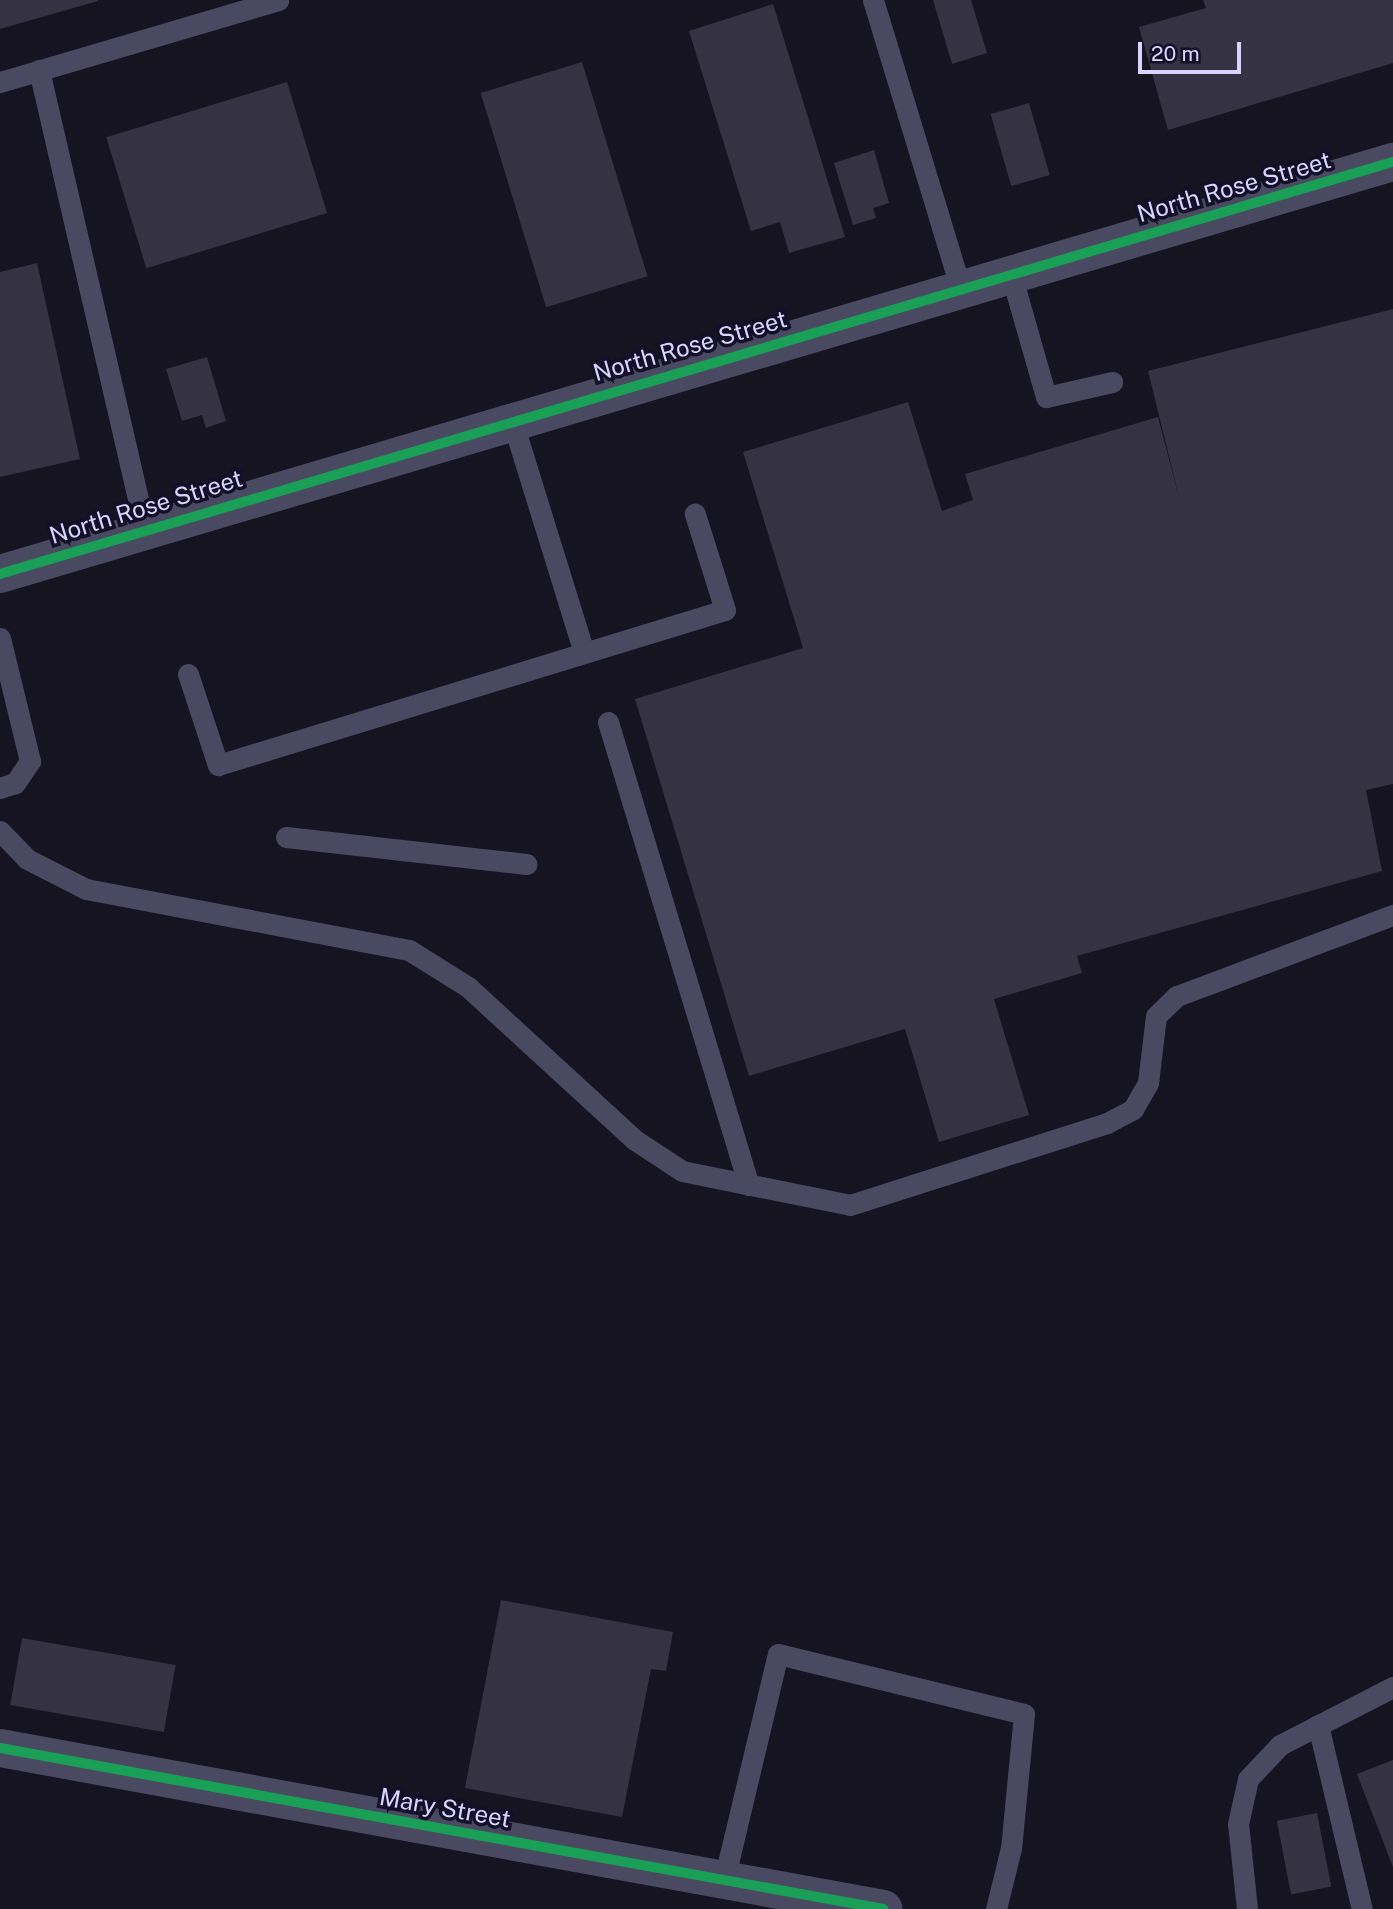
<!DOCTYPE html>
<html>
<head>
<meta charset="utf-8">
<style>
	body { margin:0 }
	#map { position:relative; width:1393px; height:1909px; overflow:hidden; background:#161421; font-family:"Public Sans",sans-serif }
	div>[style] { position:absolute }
	.building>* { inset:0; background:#343243; transform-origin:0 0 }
	.lane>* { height:21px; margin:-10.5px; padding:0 10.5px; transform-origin:10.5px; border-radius:10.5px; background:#4a4962 }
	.street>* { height:38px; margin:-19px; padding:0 19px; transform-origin:19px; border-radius:19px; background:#4a4962 }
	.cycleway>* { height:10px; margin:-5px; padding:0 5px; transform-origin:5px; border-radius:5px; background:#1a9f57 }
	span { translate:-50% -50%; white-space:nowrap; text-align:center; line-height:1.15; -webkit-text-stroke:7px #130f26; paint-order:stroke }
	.street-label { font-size:24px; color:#d9d4ff }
	.scale { position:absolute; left:1138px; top:42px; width:103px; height:32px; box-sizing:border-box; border:4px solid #d9d4ff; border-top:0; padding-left:9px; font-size:21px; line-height:24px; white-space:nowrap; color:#d9d4ff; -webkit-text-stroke:5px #130f26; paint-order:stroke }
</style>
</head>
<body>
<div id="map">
	<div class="building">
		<div style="clip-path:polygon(0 0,98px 0,98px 1px,0 29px)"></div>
		<div style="clip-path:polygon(933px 0,971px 0,987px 53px,952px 64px)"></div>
		<div style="clip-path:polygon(1203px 0,1393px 0,1393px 63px,1168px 130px,1139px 27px,1206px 8px)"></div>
		<div style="clip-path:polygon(773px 4px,845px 237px,789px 253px,780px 222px,751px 231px,689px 31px)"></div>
		<div style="left:582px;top:62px;width:224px;height:106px;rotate:73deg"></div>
		<div style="left:287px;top:82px;width:137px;height:189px;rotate:73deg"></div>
		<div style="left:1029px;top:103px;width:75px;height:40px;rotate:74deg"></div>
		<div style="clip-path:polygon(874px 150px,889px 203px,873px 208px,876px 218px,853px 225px,834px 163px)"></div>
		<div style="clip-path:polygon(37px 263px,80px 459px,0 477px,0 272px)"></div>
		<div style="clip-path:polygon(1393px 309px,1393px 784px,1366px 790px,1382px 871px,1077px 956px,1082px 973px,994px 999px,1029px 1115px,939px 1142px,905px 1029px,749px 1076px,635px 699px,803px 648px,743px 452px,908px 402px,942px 511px,973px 500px,965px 474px,1158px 417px,1181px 505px,1148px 371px)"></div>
		<div style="clip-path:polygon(207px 357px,226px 421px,206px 428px,202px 415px,182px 421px,166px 369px)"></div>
		<div style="clip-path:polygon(501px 1600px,673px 1632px,666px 1671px,651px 1669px,622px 1817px,465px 1788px)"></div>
		<div style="left:22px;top:1638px;width:156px;height:68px;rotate:10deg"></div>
		<div style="clip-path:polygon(1393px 1760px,1393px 1867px,1357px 1774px)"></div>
		<div style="left:1317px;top:1813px;width:75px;height:41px;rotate:79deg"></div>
	</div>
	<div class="lane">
		<div style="left:873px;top:0;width:302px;rotate:73.1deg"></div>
		<div style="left:39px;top:70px;width:470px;rotate:77deg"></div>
		<div style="left:0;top:82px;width:290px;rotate:-16.4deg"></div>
		<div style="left:1011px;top:274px;width:128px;rotate:74.1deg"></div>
		<div style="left:1046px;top:397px;width:68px;rotate:-12.8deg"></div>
		<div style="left:512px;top:420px;width:243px;rotate:72.8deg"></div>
		<div style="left:0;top:638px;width:127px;rotate:76.3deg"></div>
		<div style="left:30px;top:761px;width:27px;rotate:124deg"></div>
		<div style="left:15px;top:783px;width:16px;rotate:162deg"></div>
		<div style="left:188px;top:674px;width:96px;rotate:71.8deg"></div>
		<div style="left:218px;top:765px;width:530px;rotate:-17deg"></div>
		<div style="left:725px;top:610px;width:101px;rotate:-107.4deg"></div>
		<div style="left:608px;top:722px;width:484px;rotate:73.1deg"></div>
		<div style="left:0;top:831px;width:39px;rotate:46deg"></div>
		<div style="left:27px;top:859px;width:66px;rotate:27deg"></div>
		<div style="left:86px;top:889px;width:329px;rotate:10.7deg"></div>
		<div style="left:409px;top:950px;width:70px;rotate:32.1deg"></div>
		<div style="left:468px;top:987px;width:226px;rotate:42.5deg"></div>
		<div style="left:635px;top:1140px;width:56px;rotate:33.4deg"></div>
		<div style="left:682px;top:1171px;width:171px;rotate:11.4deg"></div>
		<div style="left:850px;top:1205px;width:270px;rotate:-17.7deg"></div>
		<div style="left:1107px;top:1123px;width:30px;rotate:-28deg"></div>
		<div style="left:1133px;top:1109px;width:30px;rotate:-60deg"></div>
		<div style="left:1148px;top:1083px;width:67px;rotate:-83.2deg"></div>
		<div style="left:1156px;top:1016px;width:29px;rotate:-44deg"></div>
		<div style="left:1177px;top:996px;width:231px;rotate:-20.6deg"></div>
		<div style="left:286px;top:837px;width:242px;rotate:6.4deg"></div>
		<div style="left:1318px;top:1725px;width:189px;rotate:76.6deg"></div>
		<div style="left:724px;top:1880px;width:232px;rotate:-76.6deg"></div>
		<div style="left:778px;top:1654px;width:253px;rotate:13.7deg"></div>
		<div style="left:1024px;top:1714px;width:135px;rotate:95.5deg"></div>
		<div style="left:1011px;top:1848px;width:63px;rotate:103.8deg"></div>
		<div style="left:1247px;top:1909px;width:85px;rotate:-96deg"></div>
		<div style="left:1238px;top:1824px;width:46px;rotate:-77.5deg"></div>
		<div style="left:1248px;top:1779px;width:47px;rotate:-46.7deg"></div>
		<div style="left:1280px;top:1745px;width:127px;rotate:-27.2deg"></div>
	</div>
	<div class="street">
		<div style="left:0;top:574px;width:1453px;rotate:-16.48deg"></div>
		<div style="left:0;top:1748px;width:898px;rotate:10.33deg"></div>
	</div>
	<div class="cycleway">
		<div style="left:0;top:574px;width:1453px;rotate:-16.48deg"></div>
		<div style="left:0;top:1748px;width:898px;rotate:10.33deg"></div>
	</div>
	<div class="street-label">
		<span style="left:1234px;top:187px;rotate:-16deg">North Rose Street</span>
		<span style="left:690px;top:346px;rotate:-16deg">North Rose Street</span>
		<span style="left:146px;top:507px;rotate:-17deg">North Rose Street</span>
		<span style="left:445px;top:1808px;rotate:10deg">Mary Street</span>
	</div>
	<div class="scale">20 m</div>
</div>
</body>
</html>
